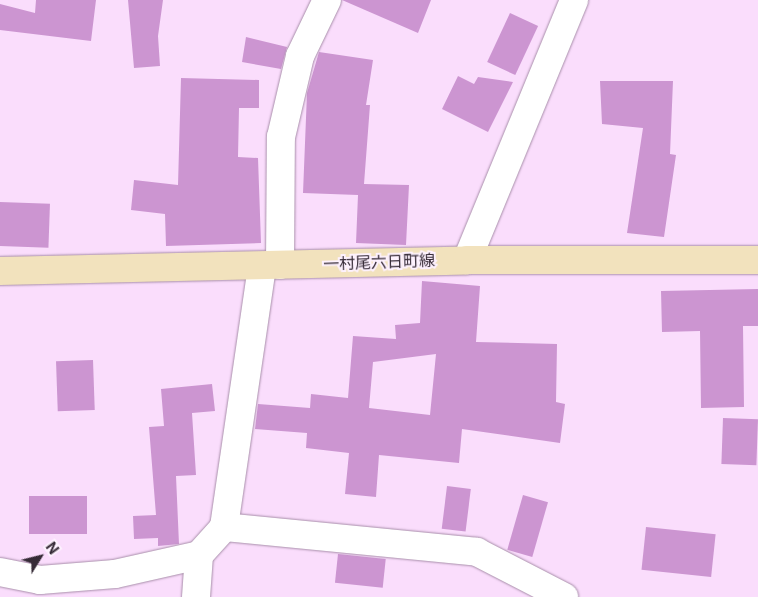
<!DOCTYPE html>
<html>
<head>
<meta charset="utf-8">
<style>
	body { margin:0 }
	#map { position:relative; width:758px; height:597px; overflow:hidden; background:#faddfc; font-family:Inter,"Noto Sans JP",sans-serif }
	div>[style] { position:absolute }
	.building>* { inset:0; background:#cc95d1; transform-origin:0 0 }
	.roads { filter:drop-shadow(0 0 1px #a88eaa) drop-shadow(0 0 1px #a88eaa) }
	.minor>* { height:28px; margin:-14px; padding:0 14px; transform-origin:14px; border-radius:14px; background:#fff }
	.secondary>* { height:28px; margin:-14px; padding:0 14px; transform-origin:14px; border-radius:14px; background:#f2e2bd }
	span { translate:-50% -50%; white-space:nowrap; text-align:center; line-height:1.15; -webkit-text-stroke:4px #fdf1fe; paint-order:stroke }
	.street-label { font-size:16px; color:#352a36 }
	.north { position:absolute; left:15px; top:532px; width:50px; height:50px; -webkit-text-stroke:4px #fdf1fe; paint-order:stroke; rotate:54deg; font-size:14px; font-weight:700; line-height:20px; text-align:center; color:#352a36 }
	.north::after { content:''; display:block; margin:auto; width:18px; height:22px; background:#352a36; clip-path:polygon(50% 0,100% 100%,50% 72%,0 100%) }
</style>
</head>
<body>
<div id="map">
	<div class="building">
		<div style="clip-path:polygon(36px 0,96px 0,91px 41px,0 30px,0 4px,35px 13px)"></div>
		<div style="clip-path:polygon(128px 0,163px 0,158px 36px,160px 66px,134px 68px)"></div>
		<div style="clip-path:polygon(342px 0,431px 0,418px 33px)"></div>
		<div style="left:510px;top:13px;width:31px;height:54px;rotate:25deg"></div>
		<div style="clip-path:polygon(246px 37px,287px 47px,281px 69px,242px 62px)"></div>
		<div style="clip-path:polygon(319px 52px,373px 60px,366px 105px,370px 105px,364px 184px,409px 185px,406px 245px,356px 243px,358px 195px,303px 193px,307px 93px)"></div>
		<div style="clip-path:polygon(458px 76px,474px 84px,478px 77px,513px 82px,488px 132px,442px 109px)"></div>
		<div style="clip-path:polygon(181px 78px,259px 80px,259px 108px,239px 108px,238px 157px,258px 158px,261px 243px,166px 246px,165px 214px,131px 210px,134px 180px,178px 185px)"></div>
		<div style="clip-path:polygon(600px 81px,673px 81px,670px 154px,676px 155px,664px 237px,627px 233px,643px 128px,602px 124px)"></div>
		<div style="left:0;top:202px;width:50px;height:44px;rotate:2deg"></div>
		<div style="clip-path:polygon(evenodd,422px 281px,480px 286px,476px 342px,557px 344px,556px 402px,565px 404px,560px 443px,462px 429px,459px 463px,379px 455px,376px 497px,345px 494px,349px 453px,306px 448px,307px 433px,255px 429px,258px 404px,310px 408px,311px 394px,348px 398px,353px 336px,396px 339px,395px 325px,420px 323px,422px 281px,436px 354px,430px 415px,369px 408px,373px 362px,436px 354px)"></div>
		<div style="clip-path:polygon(758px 289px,758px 326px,743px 326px,744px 407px,701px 408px,700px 331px,662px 332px,661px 291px)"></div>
		<div style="left:93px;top:360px;width:50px;height:37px;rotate:88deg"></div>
		<div style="clip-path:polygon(212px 384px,215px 411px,192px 413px,196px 475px,176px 476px,179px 544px,158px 546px,158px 538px,134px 539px,133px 516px,156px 515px,149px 427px,164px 426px,161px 389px)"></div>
		<div style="left:723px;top:418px;width:35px;height:46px;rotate:2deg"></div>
		<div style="left:447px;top:486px;width:24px;height:43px;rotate:7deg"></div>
		<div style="left:523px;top:495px;width:26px;height:57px;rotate:16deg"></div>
		<div style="left:87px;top:496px;width:38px;height:58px;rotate:90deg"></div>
		<div style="left:646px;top:527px;width:70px;height:43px;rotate:6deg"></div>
		<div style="left:338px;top:554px;width:48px;height:29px;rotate:6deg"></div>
	</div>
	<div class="roads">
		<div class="minor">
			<div style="left:467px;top:260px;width:281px;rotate:-67.6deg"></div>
			<div style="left:280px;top:265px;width:128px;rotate:-89.6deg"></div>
			<div style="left:281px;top:137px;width:83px;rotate:-76.8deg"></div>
			<div style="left:300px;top:56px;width:62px;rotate:-64.3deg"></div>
			<div style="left:224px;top:527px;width:254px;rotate:5.6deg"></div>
			<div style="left:477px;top:552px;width:98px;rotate:27.3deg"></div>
			<div style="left:0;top:572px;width:41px;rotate:11.3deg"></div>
			<div style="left:40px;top:580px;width:75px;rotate:-4.6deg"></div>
			<div style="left:115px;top:574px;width:86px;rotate:-12.7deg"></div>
			<div style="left:196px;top:597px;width:42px;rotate:-85.9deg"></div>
			<div style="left:199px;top:555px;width:38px;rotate:-48deg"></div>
			<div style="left:224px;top:527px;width:263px;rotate:-81.7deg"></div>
		</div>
		<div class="secondary">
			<div style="left:0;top:271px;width:467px;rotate:-1.3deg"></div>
			<div style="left:467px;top:260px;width:291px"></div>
		</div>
	</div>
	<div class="street-label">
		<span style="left:379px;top:262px;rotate:-2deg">一村尾六日町線</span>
	</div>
	<div class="north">N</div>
</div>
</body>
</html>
